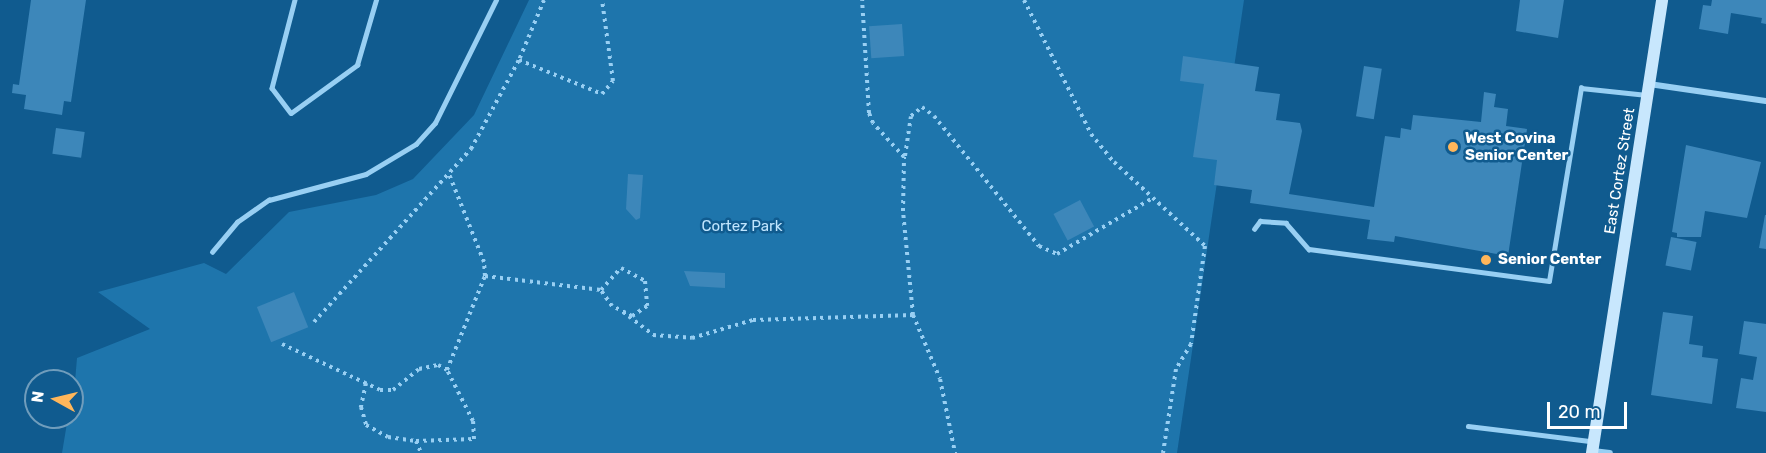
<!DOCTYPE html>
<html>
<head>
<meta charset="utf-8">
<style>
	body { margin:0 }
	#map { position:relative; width:1766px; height:453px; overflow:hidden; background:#105b8f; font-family:Rubik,sans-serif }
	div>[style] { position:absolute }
	.green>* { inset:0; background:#1e75ac }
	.building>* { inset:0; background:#3d87ba; transform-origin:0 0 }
	.path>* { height:4px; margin-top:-2px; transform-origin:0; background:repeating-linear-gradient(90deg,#98cff3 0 3px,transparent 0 7.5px) }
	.lane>* { height:4.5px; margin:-2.25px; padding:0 2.25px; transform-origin:2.25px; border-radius:2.25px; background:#98cff3 }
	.street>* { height:6px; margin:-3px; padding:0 3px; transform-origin:3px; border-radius:3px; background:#98cff3 }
	.secondary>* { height:12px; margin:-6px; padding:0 6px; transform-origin:6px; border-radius:6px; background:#c8e7fd }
	.dots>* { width:16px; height:16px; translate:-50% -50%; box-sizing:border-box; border:3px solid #105b8f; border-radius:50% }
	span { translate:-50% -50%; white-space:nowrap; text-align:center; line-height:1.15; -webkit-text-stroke:5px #105b8f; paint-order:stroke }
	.poi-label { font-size:15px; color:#fff; font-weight:700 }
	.left { translate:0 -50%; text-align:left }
	.street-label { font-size:15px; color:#fff }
	.park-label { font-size:15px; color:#c0e5fe }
	.north { position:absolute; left:24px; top:369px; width:60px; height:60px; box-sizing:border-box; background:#105b8f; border:2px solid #709dbc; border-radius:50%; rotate:278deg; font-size:16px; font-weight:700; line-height:24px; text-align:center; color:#fff }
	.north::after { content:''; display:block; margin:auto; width:21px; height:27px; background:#ffb65a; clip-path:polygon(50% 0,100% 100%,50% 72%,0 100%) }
	.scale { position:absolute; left:1547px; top:402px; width:80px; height:27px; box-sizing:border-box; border:3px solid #fff; border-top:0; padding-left:8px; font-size:18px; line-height:21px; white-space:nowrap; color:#fff; -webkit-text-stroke:4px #105b8f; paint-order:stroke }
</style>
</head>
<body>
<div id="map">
	<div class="green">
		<div style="clip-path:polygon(529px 0,1244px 0,1177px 453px,62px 453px,68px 417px,72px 417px,77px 358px,150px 329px,98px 292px,204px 263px,226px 274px,289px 212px,376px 195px,413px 179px,474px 115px)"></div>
	</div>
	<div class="building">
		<div style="clip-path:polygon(31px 0,86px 0,71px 102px,64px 101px,62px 115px,24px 109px,26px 95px,12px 93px,13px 84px,19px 85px)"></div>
		<div style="clip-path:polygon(1520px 0,1564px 0,1558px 38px,1516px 31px)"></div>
		<div style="clip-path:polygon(1712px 0,1766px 0,1766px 24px,1761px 23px,1762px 18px,1731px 13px,1728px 34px,1699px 29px,1703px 5px,1711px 6px)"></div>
		<div style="left:902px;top:24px;width:32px;height:33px;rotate:86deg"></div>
		<div style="clip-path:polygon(1183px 56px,1259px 67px,1255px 91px,1280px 94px,1276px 120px,1300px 123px,1302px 131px,1289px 194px,1374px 207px,1385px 136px,1400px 138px,1401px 128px,1411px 130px,1413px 115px,1481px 122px,1484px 92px,1496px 94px,1494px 107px,1508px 109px,1506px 126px,1527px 129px,1508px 256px,1395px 236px,1394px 242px,1367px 239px,1370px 220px,1250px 203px,1252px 190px,1214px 185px,1217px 160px,1193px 157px,1204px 84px,1180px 81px)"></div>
		<div style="left:1364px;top:66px;width:18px;height:51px;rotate:9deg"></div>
		<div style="left:56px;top:128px;width:29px;height:26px;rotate:8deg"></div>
		<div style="clip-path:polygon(1686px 145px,1761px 162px,1747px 218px,1705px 211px,1701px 237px,1677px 237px,1677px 233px,1672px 232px)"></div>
		<div style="clip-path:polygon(628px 174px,643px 175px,640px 218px,636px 220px,626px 209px)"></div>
		<div style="left:1080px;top:200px;width:30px;height:30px;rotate:62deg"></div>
		<div style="clip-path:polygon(1765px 215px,1766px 215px,1766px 249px,1759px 248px)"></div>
		<div style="left:1671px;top:237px;width:26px;height:29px;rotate:11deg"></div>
		<div style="clip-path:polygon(684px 271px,725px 273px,725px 288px,690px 286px)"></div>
		<div style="left:294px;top:292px;width:38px;height:40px;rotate:68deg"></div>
		<div style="clip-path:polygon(1663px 312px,1693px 316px,1689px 344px,1703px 346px,1702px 357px,1718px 359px,1712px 404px,1651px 395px)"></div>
		<div style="clip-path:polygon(1744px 321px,1766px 324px,1766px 412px,1736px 408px,1741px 378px,1753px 380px,1757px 357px,1739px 354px)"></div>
	</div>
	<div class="path">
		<div style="left:544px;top:0;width:65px;rotate:112.6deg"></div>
		<div style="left:519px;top:60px;width:90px;rotate:22.3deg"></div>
		<div style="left:602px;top:94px;width:17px;rotate:-50deg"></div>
		<div style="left:613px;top:81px;width:82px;rotate:-97.7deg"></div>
		<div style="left:1024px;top:0;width:150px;rotate:63.4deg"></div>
		<div style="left:1091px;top:134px;width:36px;rotate:51deg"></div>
		<div style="left:1114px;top:162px;width:124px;rotate:42.7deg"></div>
		<div style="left:1205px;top:246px;width:99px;rotate:98.1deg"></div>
		<div style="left:1191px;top:344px;width:29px;rotate:121deg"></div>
		<div style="left:1176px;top:369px;width:85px;rotate:98.8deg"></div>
		<div style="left:905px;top:156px;width:40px;rotate:-81.5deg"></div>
		<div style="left:911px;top:116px;width:14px;rotate:-39deg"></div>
		<div style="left:922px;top:107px;width:15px;rotate:37deg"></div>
		<div style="left:934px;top:116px;width:167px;rotate:51.1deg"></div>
		<div style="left:1039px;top:246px;width:20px;rotate:24deg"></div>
		<div style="left:1057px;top:254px;width:111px;rotate:-30.3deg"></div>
		<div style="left:621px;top:268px;width:27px;rotate:28deg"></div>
		<div style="left:645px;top:281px;width:25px;rotate:85deg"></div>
		<div style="left:647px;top:306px;width:18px;rotate:146deg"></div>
		<div style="left:632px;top:316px;width:22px;rotate:-153deg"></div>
		<div style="left:612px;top:306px;width:19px;rotate:-125deg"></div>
		<div style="left:601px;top:290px;width:30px;rotate:-48deg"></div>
		<div style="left:485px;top:276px;width:117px;rotate:6.9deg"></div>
		<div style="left:623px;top:312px;width:38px;rotate:37deg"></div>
		<div style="left:653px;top:335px;width:39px;rotate:4deg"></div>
		<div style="left:692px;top:338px;width:64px;rotate:-16.4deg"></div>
		<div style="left:753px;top:320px;width:160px;rotate:-1.8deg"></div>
		<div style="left:913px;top:315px;width:104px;rotate:-95.5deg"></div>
		<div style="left:903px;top:211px;width:54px;rotate:-88.9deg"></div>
		<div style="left:904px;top:157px;width:46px;rotate:-132.4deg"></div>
		<div style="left:873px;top:123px;width:11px;rotate:-112deg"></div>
		<div style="left:869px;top:113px;width:113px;rotate:-93.5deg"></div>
		<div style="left:913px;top:315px;width:69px;rotate:67.1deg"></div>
		<div style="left:940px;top:379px;width:76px;rotate:78.5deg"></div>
		<div style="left:314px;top:322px;width:234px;rotate:-47.8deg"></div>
		<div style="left:471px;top:149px;width:101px;rotate:-61.7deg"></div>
		<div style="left:282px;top:344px;width:108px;rotate:25.1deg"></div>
		<div style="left:380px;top:390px;width:13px"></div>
		<div style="left:393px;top:390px;width:33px;rotate:-39deg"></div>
		<div style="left:419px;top:369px;width:19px;rotate:-12deg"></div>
		<div style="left:438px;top:365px;width:10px;rotate:29deg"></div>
		<div style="left:447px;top:370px;width:101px;rotate:-68deg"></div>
		<div style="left:485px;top:276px;width:14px;rotate:-94deg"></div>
		<div style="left:484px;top:262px;width:95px;rotate:-111.7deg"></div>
		<div style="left:366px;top:383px;width:25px;rotate:102deg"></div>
		<div style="left:361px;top:407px;width:19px;rotate:74deg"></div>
		<div style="left:366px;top:425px;width:25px;rotate:29deg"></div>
		<div style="left:388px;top:437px;width:28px;rotate:8deg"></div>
		<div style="left:416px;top:441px;width:58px;rotate:-2deg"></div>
		<div style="left:474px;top:439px;width:18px;rotate:-93deg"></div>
		<div style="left:473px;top:421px;width:57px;rotate:-117deg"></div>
		<div style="left:416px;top:441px;width:13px;rotate:67deg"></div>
	</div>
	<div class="lane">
		<div style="left:295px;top:0;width:91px;rotate:104.6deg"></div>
		<div style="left:272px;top:88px;width:31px;rotate:53deg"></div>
		<div style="left:291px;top:113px;width:82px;rotate:-36deg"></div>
		<div style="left:357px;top:65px;width:68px;rotate:-73.7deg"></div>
		<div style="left:1254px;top:229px;width:10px;rotate:-53deg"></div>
		<div style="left:1260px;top:221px;width:26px;rotate:4deg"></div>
		<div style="left:1286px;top:223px;width:35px;rotate:49deg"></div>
		<div style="left:1309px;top:249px;width:242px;rotate:7.6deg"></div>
		<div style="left:1549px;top:281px;width:196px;rotate:-80.6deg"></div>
		<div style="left:1581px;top:88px;width:66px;rotate:6.1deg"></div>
		<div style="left:212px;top:252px;width:39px;rotate:-50deg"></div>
		<div style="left:237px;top:222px;width:39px;rotate:-35deg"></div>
		<div style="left:269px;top:200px;width:100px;rotate:-15deg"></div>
		<div style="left:366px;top:174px;width:58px;rotate:-31deg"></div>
		<div style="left:416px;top:144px;width:28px;rotate:-48deg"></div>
		<div style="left:435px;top:123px;width:137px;rotate:-63.6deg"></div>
		<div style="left:1468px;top:426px;width:124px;rotate:7deg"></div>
	</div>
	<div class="street">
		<div style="left:1649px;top:84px;width:118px;rotate:8.3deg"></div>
		<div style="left:1593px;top:451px;width:17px;rotate:7deg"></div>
	</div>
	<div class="secondary">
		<div style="left:1592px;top:453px;width:458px;rotate:-81.2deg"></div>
	</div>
	<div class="dots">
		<div style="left:1453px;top:147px;background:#ffb65a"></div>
		<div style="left:1486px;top:260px;background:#ffb65a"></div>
	</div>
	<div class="poi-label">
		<span class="left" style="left:1465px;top:147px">West Covina<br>Senior Center</span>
		<span class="left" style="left:1498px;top:260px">Senior Center</span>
	</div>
	<div class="street-label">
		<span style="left:1620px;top:171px;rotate:-81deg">East Cortez Street</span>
	</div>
	<div class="park-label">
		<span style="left:742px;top:227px">Cortez Park</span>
	</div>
	<div class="north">N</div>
	<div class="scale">20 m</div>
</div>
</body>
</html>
